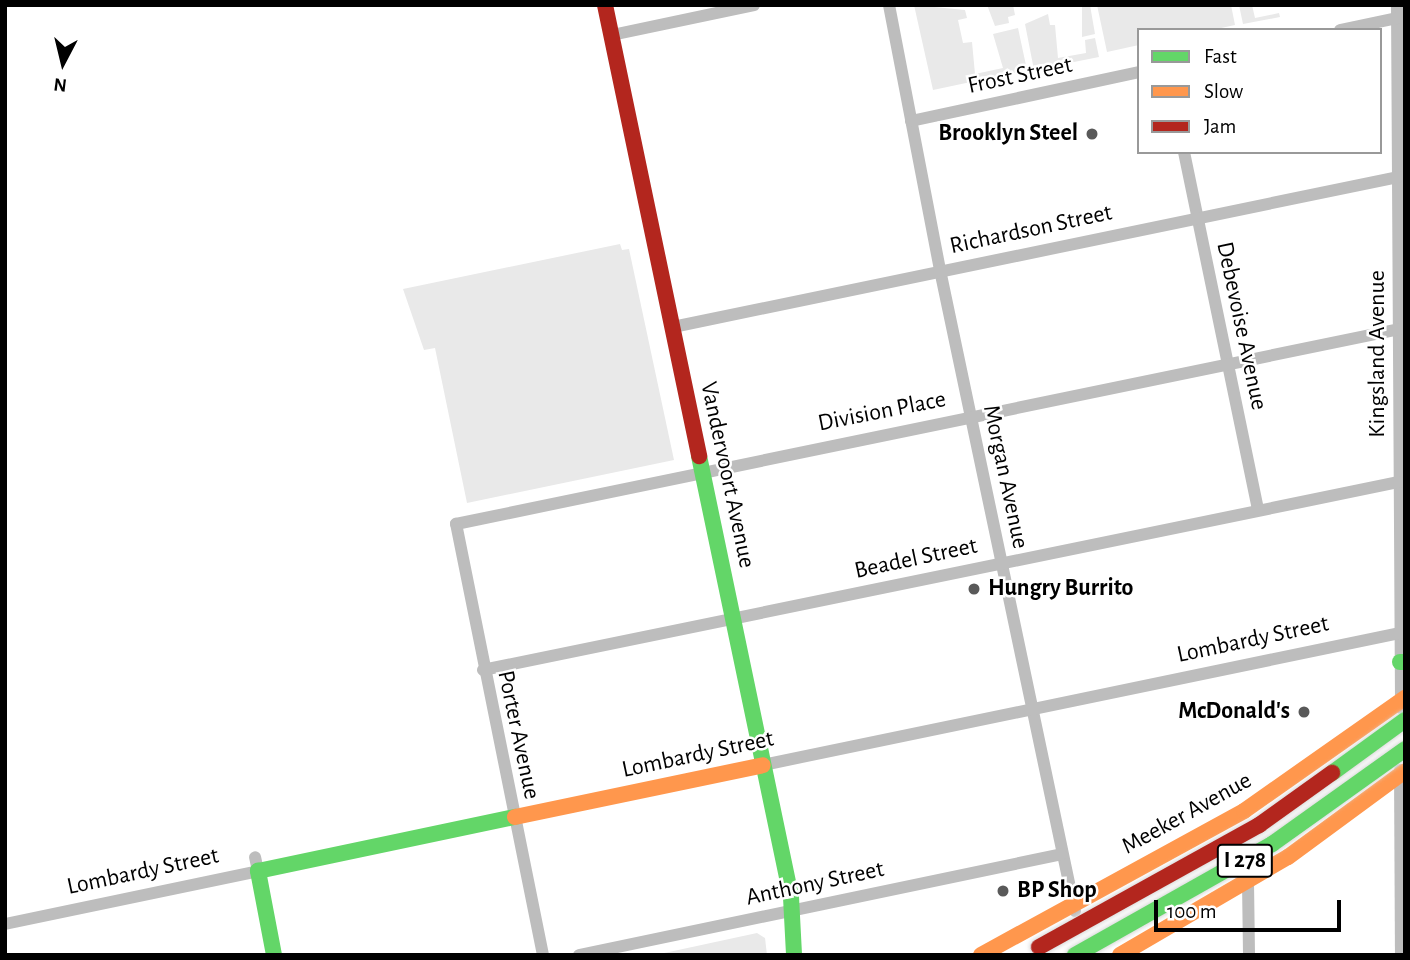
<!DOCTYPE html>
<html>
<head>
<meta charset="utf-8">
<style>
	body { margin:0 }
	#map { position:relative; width:1410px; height:960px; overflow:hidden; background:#fff; font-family:"Alegreya Sans",sans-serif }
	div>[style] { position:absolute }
	.green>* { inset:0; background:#e9e9e9 }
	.street>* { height:12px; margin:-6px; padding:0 6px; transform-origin:6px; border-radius:6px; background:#bdbdbd }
	.fast>* { height:16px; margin:-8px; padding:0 8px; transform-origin:8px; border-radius:8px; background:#63d668 }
	.slow>* { height:16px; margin:-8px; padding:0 8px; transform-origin:8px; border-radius:8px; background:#ff974d }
	.jam>* { height:16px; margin:-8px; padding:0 8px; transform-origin:8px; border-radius:8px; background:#b3261e }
	.bridges { filter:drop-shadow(0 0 2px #dbdbdb) drop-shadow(0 0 2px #dbdbdb) }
	.fast-bridge>* { height:16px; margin:-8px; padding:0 8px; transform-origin:8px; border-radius:8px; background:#63d668 }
	.jam-bridge>* { height:16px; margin:-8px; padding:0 8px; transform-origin:8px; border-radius:8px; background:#b3261e }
	.dots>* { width:19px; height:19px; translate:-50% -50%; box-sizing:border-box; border:4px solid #fff; border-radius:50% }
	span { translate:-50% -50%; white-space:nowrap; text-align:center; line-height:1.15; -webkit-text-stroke:5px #fff; paint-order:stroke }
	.shield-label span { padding:2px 5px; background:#fff; border:2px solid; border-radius:5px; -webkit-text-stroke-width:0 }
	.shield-label { font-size:23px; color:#000; font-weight:700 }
	.street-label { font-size:24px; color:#000 }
	.poi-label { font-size:24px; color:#000; font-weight:700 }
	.right { translate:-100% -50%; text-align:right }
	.left { translate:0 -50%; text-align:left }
	.frame { position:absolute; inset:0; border:7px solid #000; pointer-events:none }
	.legend { position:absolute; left:1137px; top:28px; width:245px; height:126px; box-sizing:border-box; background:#fff; border:2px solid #999; margin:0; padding:9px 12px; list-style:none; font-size:21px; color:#000 }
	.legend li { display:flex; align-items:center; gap:14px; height:35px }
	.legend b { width:35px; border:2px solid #999 }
	.north { position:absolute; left:28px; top:28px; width:70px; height:70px; -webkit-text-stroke:5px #fff; paint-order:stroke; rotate:187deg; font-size:19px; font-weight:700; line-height:28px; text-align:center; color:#000 }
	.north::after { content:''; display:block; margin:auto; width:24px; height:32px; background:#000; clip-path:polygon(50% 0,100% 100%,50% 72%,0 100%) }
	.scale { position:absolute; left:1154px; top:900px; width:187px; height:32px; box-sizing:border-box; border:4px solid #000; border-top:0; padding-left:9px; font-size:21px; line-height:24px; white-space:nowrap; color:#000; -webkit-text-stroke:5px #fff; paint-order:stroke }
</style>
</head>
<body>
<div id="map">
	<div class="green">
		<div style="clip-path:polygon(914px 5px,965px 10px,967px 18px,958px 20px,963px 43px,972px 42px,975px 74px,1003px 68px,993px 34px,1018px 28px,1027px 70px,933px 90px)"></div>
		<div style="clip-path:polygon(987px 5px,1013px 5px,1015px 15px,1008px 17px,1009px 23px,995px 26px)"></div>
		<div style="clip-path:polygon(1082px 5px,1090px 5px,1095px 34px,1082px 37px)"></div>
		<div style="clip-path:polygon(1097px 5px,1231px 5px,1235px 25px,1212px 30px,1139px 30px,1139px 45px,1107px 52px)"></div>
		<div style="clip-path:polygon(1239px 5px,1252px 5px,1255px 18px,1279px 13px,1280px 17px,1243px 24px)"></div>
		<div style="clip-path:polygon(1048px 14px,1050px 25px,1055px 25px,1058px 58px,1086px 53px,1085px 40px,1095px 38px,1099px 57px,1034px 70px,1025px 24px)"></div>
		<div style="clip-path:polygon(620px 244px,622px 250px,629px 249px,674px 460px,467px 503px,435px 348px,424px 350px,403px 289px)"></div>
		<div style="clip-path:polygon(757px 933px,765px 938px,767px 955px,655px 955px)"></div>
	</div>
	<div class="street">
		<div style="left:889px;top:5px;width:270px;rotate:79.1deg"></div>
		<div style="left:940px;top:270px;width:655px;rotate:78.11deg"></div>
		<div style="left:1397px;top:5px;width:703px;rotate:89.67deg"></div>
		<div style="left:1340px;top:30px;width:58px;rotate:-11.9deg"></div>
		<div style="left:612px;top:35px;width:145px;rotate:-11.9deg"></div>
		<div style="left:911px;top:121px;width:233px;rotate:-12.1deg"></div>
		<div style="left:1184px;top:152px;width:364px;rotate:78.3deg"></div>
		<div style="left:673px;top:327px;width:740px;rotate:-11.69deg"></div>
		<div style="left:483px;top:670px;width:935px;rotate:-11.6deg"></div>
		<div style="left:763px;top:765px;width:651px;rotate:-11.71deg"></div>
		<div style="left:1400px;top:770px;width:185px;rotate:89.7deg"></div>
		<div style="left:1248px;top:882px;width:73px;rotate:89.2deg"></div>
		<div style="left:5px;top:924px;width:258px;rotate:-11.8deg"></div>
		<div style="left:258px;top:871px;width:14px;rotate:-102deg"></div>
		<div style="left:543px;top:955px;width:440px;rotate:-101.4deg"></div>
		<div style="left:456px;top:524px;width:963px;rotate:-11.68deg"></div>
		<div style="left:579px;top:955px;width:492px;rotate:-11.8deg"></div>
	</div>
	<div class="fast">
		<div style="left:699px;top:456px;width:450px;rotate:78.2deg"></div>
		<div style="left:791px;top:897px;width:58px;rotate:87deg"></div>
		<div style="left:1400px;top:662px;width:5px"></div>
		<div style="left:274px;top:955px;width:86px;rotate:-100.8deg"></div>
		<div style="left:258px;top:871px;width:263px;rotate:-11.9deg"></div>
	</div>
	<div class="slow">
		<div style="left:515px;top:817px;width:253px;rotate:-11.8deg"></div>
		<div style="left:981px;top:955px;width:300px;rotate:-28.7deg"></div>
		<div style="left:1244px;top:811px;width:197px;rotate:-35.1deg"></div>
		<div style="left:1120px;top:955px;width:194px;rotate:-30.3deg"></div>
		<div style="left:1288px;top:857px;width:145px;rotate:-36.3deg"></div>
	</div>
	<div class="jam">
		<div style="left:605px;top:5px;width:461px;rotate:78.2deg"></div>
	</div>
	<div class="bridges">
		<div class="fast-bridge">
			<div style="left:1332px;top:773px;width:90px;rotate:-36deg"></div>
			<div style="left:1075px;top:955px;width:226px;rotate:-29.4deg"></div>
			<div style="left:1272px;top:844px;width:163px;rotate:-35.5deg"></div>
		</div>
		<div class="jam-bridge">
			<div style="left:1039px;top:947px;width:252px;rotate:-29deg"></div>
			<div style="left:1259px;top:825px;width:90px;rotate:-35.5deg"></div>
		</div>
	</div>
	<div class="dots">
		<div style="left:1092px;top:134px;background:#595959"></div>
		<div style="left:974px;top:589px;background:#595959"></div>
		<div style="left:1304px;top:712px;background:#595959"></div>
		<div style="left:1003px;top:891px;background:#595959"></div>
	</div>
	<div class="shield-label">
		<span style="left:1245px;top:861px">I 278</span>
	</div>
	<div class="street-label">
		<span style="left:1020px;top:76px;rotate:-12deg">Frost Street</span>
		<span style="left:1031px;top:230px;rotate:-12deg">Richardson Street</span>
		<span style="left:1241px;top:326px;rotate:78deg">Debevoise Avenue</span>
		<span style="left:1378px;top:354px;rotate:-90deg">Kingsland Avenue</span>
		<span style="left:882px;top:412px;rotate:-11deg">Division Place</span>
		<span style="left:727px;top:475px;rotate:78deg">Vandervoort Avenue</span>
		<span style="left:1005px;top:477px;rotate:78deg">Morgan Avenue</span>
		<span style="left:916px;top:559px;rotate:-12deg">Beadel Street</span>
		<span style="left:1253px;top:640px;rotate:-12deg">Lombardy Street</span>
		<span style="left:518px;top:735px;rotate:78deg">Porter Avenue</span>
		<span style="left:698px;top:755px;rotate:-12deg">Lombardy Street</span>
		<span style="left:1187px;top:814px;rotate:-29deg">Meeker Avenue</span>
		<span style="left:143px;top:872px;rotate:-12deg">Lombardy Street</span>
		<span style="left:815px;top:884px;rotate:-12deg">Anthony Street</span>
	</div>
	<div class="poi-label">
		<span class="right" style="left:1078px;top:134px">Brooklyn Steel</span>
		<span class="left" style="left:988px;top:589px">Hungry Burrito</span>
		<span class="right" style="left:1290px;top:712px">McDonald's</span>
		<span class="left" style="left:1017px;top:891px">BP Shop</span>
	</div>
	<div class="frame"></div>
	<ul class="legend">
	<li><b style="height:9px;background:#63d668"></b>Fast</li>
	<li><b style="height:9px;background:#ff974d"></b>Slow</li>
	<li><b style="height:9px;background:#b3261e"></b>Jam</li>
	</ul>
	<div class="north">N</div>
	<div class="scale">100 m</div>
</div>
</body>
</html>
